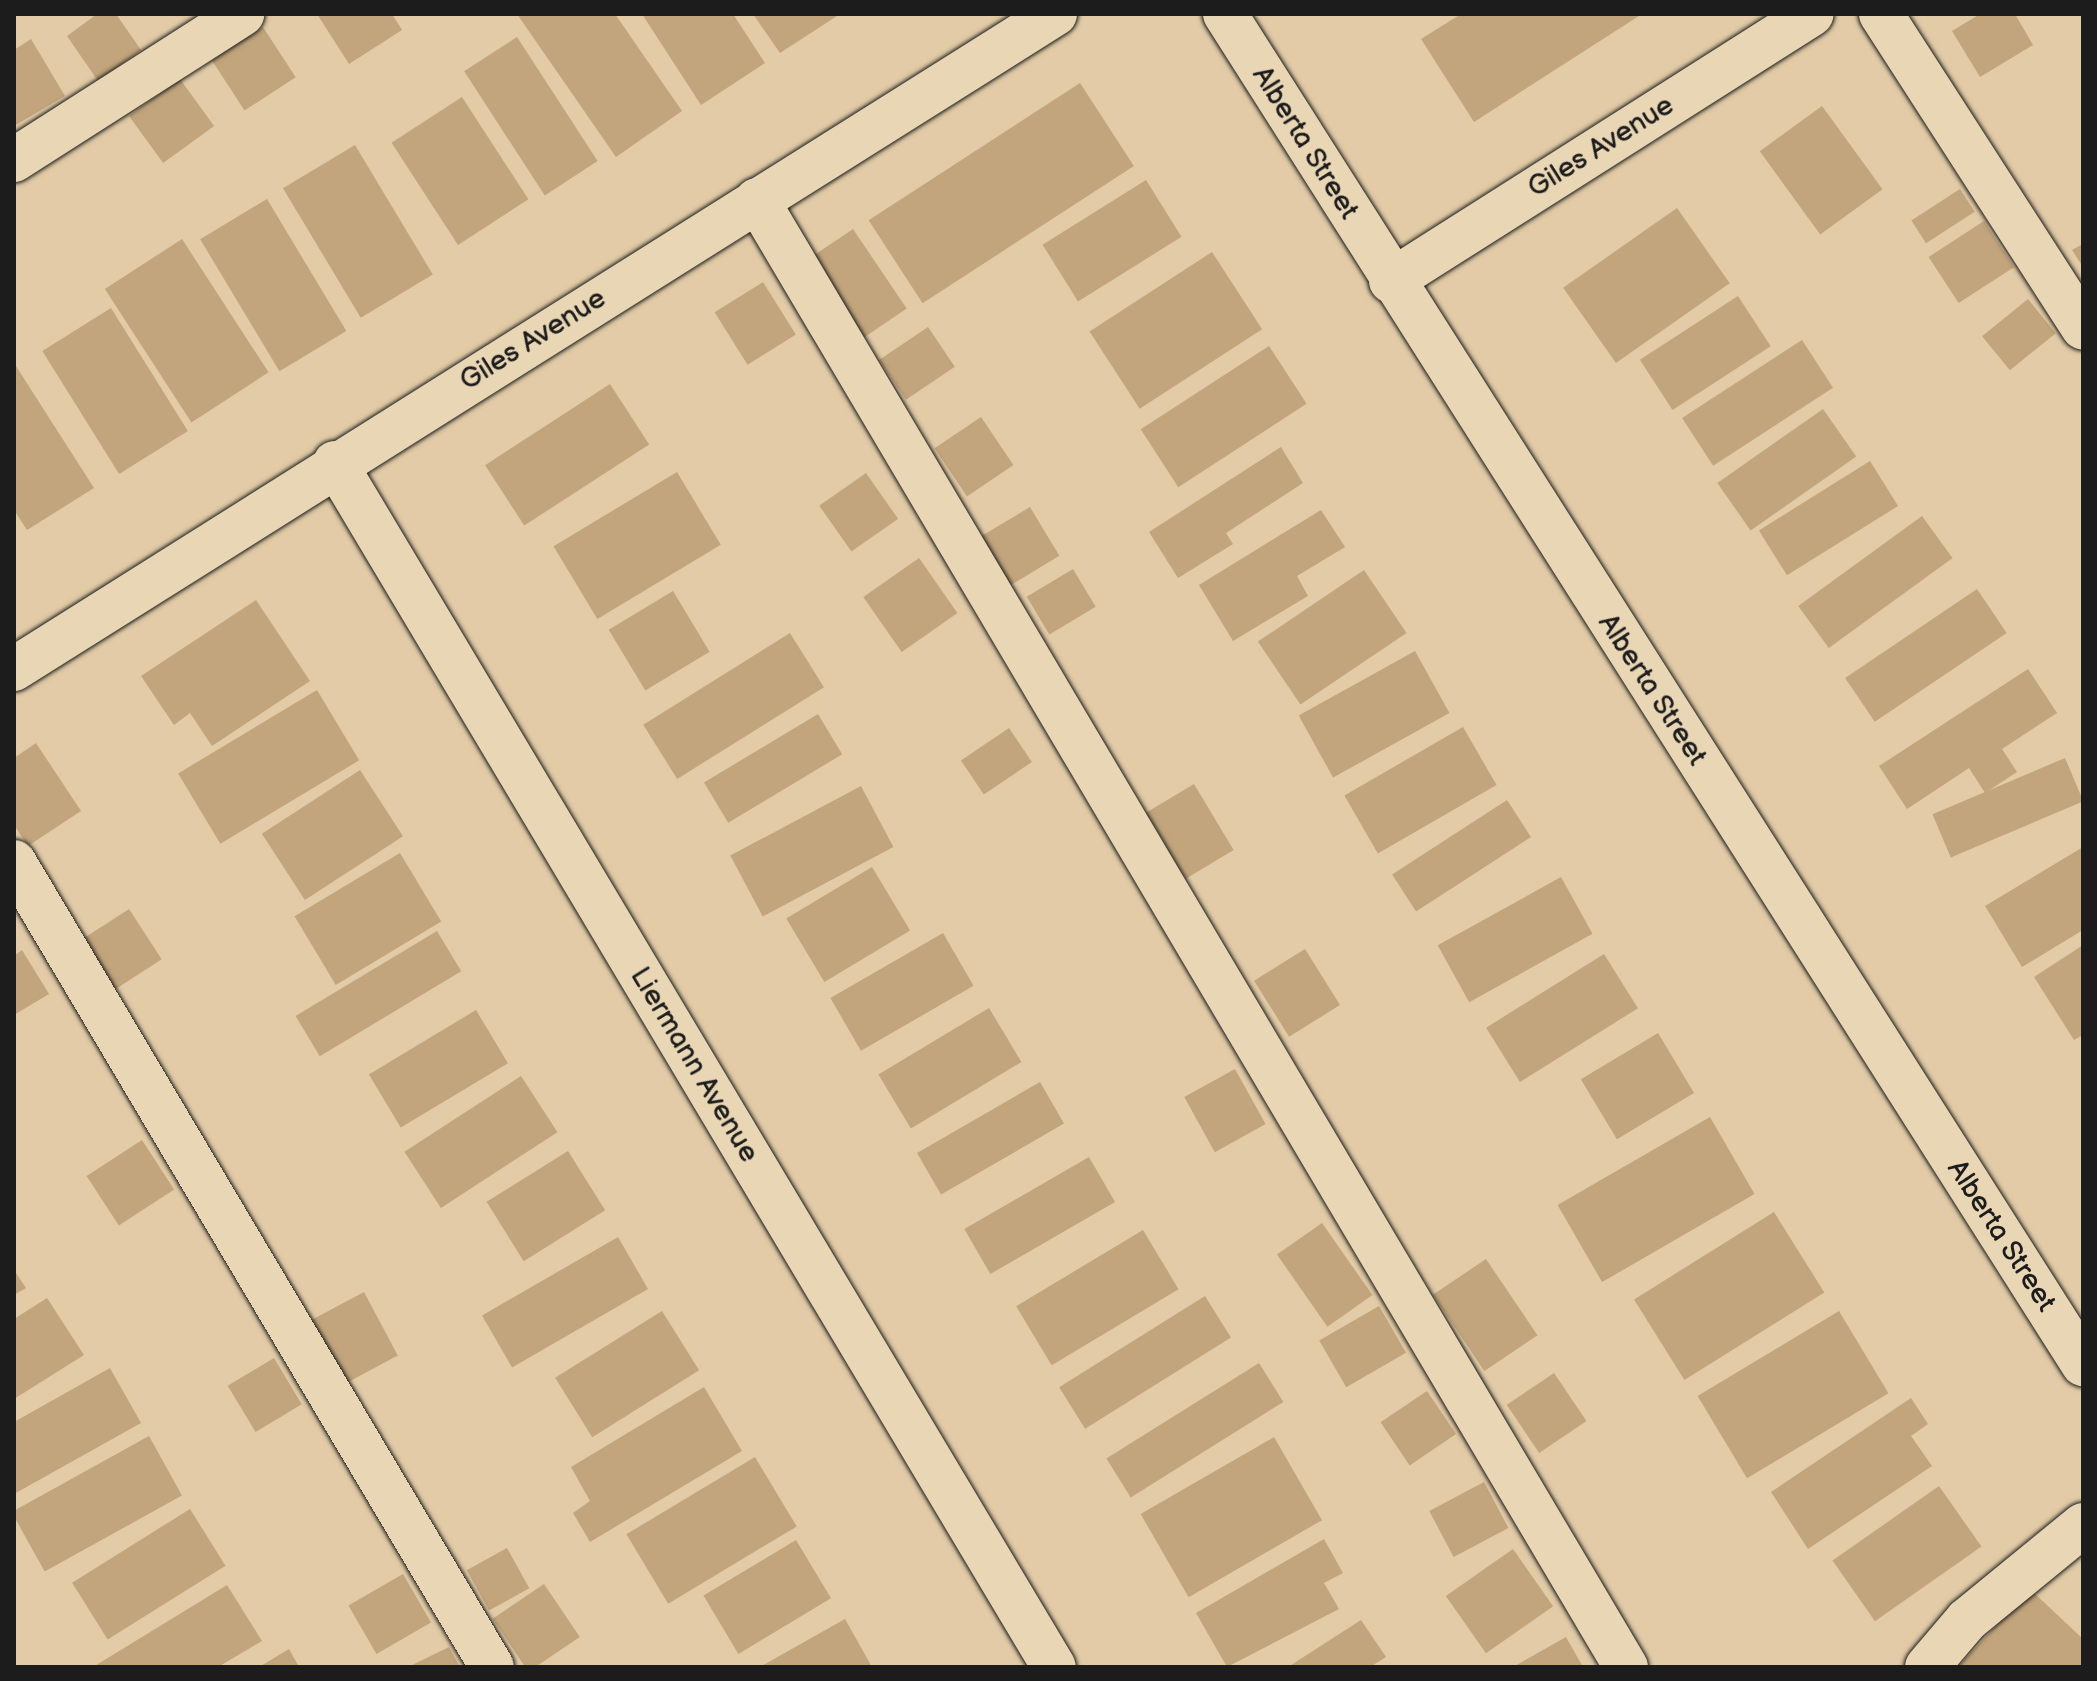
<!DOCTYPE html>
<html>
<head>
<meta charset="utf-8">
<style>
	body { margin:0 }
	#map { position:relative; width:2097px; height:1681px; overflow:hidden; background:#e2cba6; font-family:"Balsamiq Sans",sans-serif }
	div>[style] { position:absolute }
	.building>* { inset:0; background:#c2a57c; transform-origin:0 0 }
	.roads { filter:drop-shadow(0 0 2px #1c1c1c) drop-shadow(0 0 2px #1c1c1c) }
	.minor>* { height:44px; margin:-22px; padding:0 22px; transform-origin:22px; border-radius:22px; background:#e9d6b4 }
	span { translate:-50% -50%; white-space:nowrap; text-align:center; line-height:1.15; -webkit-text-stroke:8px #e9d6b4; paint-order:stroke }
	.street-label { font-size:28px; color:#1c1c1c }
	.frame { position:absolute; inset:0; border:16px solid #1c1c1c; pointer-events:none }
</style>
</head>
<body>
<div id="map">
	<div class="building">
		<div style="clip-path:polygon(97px 14px,116px 14px,141px 50px,98px 81px,67px 36px)"></div>
		<div style="clip-path:polygon(317px 14px,392px 14px,402px 30px,349px 64px)"></div>
		<div style="clip-path:polygon(517px 14px,615px 14px,682px 111px,616px 157px)"></div>
		<div style="clip-path:polygon(642px 14px,733px 14px,765px 63px,701px 105px)"></div>
		<div style="clip-path:polygon(753px 14px,840px 14px,780px 53px)"></div>
		<div style="clip-path:polygon(1461px 14px,1642px 14px,1474px 122px,1421px 39px)"></div>
		<div style="clip-path:polygon(1980px 14px,2015px 14px,2033px 45px,1980px 77px,1952px 31px)"></div>
		<div style="left:263px;top:27px;width:60px;height:61px;rotate:57deg"></div>
		<div style="left:517px;top:37px;width:148px;height:63px;rotate:57deg"></div>
		<div style="clip-path:polygon(31px 39px,65px 96px,14px 126px,14px 50px)"></div>
		<div style="left:180px;top:79px;width:58px;height:63px;rotate:54deg"></div>
		<div style="left:1080px;top:83px;width:99px;height:252px;rotate:57deg"></div>
		<div style="left:462px;top:97px;width:122px;height:84px;rotate:57deg"></div>
		<div style="left:1822px;top:106px;width:103px;height:77px;rotate:54deg"></div>
		<div style="left:355px;top:145px;width:151px;height:84px;rotate:59deg"></div>
		<div style="left:1146px;top:180px;width:67px;height:122px;rotate:58deg"></div>
		<div style="left:1960px;top:189px;width:27px;height:58px;rotate:57deg"></div>
		<div style="left:267px;top:199px;width:154px;height:78px;rotate:59deg"></div>
		<div style="left:1677px;top:208px;width:92px;height:139px;rotate:55deg"></div>
		<div style="left:1984px;top:221px;width:55px;height:66px;rotate:57deg"></div>
		<div style="left:853px;top:229px;width:96px;height:52px;rotate:56deg"></div>
		<div style="left:182px;top:239px;width:159px;height:92px;rotate:57deg"></div>
		<div style="clip-path:polygon(2083px 244px,2083px 267px,2072px 250px)"></div>
		<div style="left:1212px;top:252px;width:92px;height:146px;rotate:57deg"></div>
		<div style="left:763px;top:282px;width:62px;height:57px;rotate:58deg"></div>
		<div style="left:1738px;top:296px;width:60px;height:117px;rotate:57deg"></div>
		<div style="left:2028px;top:299px;width:44px;height:59px;rotate:51deg"></div>
		<div style="left:111px;top:308px;width:145px;height:81px;rotate:58deg"></div>
		<div style="left:928px;top:327px;width:48px;height:59px;rotate:56deg"></div>
		<div style="left:1802px;top:340px;width:57px;height:143px;rotate:57deg"></div>
		<div style="left:1269px;top:346px;width:69px;height:153px;rotate:57deg"></div>
		<div style="clip-path:polygon(14px 363px,94px 488px,27px 530px,14px 510px)"></div>
		<div style="left:610px;top:384px;width:72px;height:149px;rotate:57deg"></div>
		<div style="left:1823px;top:409px;width:58px;height:129px;rotate:55deg"></div>
		<div style="left:981px;top:417px;width:58px;height:56px;rotate:56deg"></div>
		<div style="clip-path:polygon(1281px 447px,1303px 483px,1226px 533px,1233px 544px,1178px 578px,1149px 532px)"></div>
		<div style="left:1870px;top:461px;width:53px;height:131px;rotate:58deg"></div>
		<div style="left:677px;top:472px;width:85px;height:144px;rotate:59deg"></div>
		<div style="left:866px;top:473px;width:56px;height:57px;rotate:55deg"></div>
		<div style="left:1030px;top:507px;width:57px;height:58px;rotate:59deg"></div>
		<div style="clip-path:polygon(1321px 510px,1345px 547px,1297px 576px,1308px 596px,1233px 641px,1199px 585px)"></div>
		<div style="left:1922px;top:516px;width:52px;height:153px;rotate:54deg"></div>
		<div style="left:919px;top:558px;width:67px;height:68px;rotate:55deg"></div>
		<div style="left:1073px;top:569px;width:44px;height:54px;rotate:59deg"></div>
		<div style="left:1364px;top:570px;width:76px;height:128px;rotate:56deg"></div>
		<div style="left:1977px;top:589px;width:53px;height:159px;rotate:56deg"></div>
		<div style="left:673px;top:591px;width:71px;height:75px;rotate:59deg"></div>
		<div style="clip-path:polygon(256px 600px,310px 681px,212px 746px,190px 713px,174px 725px,141px 676px)"></div>
		<div style="left:790px;top:633px;width:64px;height:173px;rotate:58deg"></div>
		<div style="left:1415px;top:651px;width:71px;height:133px;rotate:61deg"></div>
		<div style="clip-path:polygon(2028px 669px,2057px 713px,2002px 749px,2017px 772px,1985px 793px,1969px 768px,1907px 809px,1879px 766px)"></div>
		<div style="left:317px;top:690px;width:82px;height:162px;rotate:59deg"></div>
		<div style="left:818px;top:714px;width:47px;height:133px;rotate:59deg"></div>
		<div style="left:1463px;top:727px;width:67px;height:137px;rotate:60deg"></div>
		<div style="left:1009px;top:728px;width:41px;height:58px;rotate:56deg"></div>
		<div style="clip-path:polygon(36px 743px,81px 811px,28px 846px,14px 825px,14px 758px)"></div>
		<div style="left:2065px;top:758px;width:47px;height:144px;rotate:67deg"></div>
		<div style="left:360px;top:770px;width:79px;height:117px;rotate:57deg"></div>
		<div style="left:1194px;top:784px;width:77px;height:56px;rotate:59deg"></div>
		<div style="left:861px;top:786px;width:69px;height:148px;rotate:62deg"></div>
		<div style="left:1507px;top:800px;width:44px;height:137px;rotate:57deg"></div>
		<div style="clip-path:polygon(2083px 847px,2083px 930px,2022px 967px,1985px 906px)"></div>
		<div style="left:400px;top:853px;width:80px;height:123px;rotate:59deg"></div>
		<div style="left:872px;top:867px;width:74px;height:100px;rotate:59deg"></div>
		<div style="left:1561px;top:877px;width:65px;height:141px;rotate:61deg"></div>
		<div style="left:129px;top:909px;width:60px;height:57px;rotate:57deg"></div>
		<div style="left:437px;top:931px;width:47px;height:165px;rotate:59deg"></div>
		<div style="left:943px;top:933px;width:61px;height:130px;rotate:60deg"></div>
		<div style="clip-path:polygon(2083px 945px,2083px 1035px,2074px 1040px,2034px 977px)"></div>
		<div style="left:1305px;top:949px;width:66px;height:60px;rotate:58deg"></div>
		<div style="clip-path:polygon(22px 950px,49px 994px,14px 1015px,14px 956px)"></div>
		<div style="left:1604px;top:954px;width:64px;height:139px;rotate:58deg"></div>
		<div style="left:989px;top:1008px;width:63px;height:129px;rotate:59deg"></div>
		<div style="left:476px;top:1010px;width:62px;height:125px;rotate:59deg"></div>
		<div style="left:1658px;top:1033px;width:70px;height:90px;rotate:59deg"></div>
		<div style="left:1235px;top:1069px;width:63px;height:58px;rotate:61deg"></div>
		<div style="left:521px;top:1076px;width:67px;height:139px;rotate:57deg"></div>
		<div style="left:1040px;top:1082px;width:48px;height:142px;rotate:60deg"></div>
		<div style="left:1710px;top:1117px;width:89px;height:176px;rotate:60deg"></div>
		<div style="left:142px;top:1140px;width:59px;height:66px;rotate:57deg"></div>
		<div style="left:568px;top:1151px;width:70px;height:96px;rotate:58deg"></div>
		<div style="left:1089px;top:1157px;width:52px;height:144px;rotate:60deg"></div>
		<div style="left:1774px;top:1212px;width:95px;height:165px;rotate:58deg"></div>
		<div style="left:1322px;top:1223px;width:88px;height:55px;rotate:55deg"></div>
		<div style="left:1143px;top:1230px;width:69px;height:148px;rotate:59deg"></div>
		<div style="left:618px;top:1237px;width:60px;height:157px;rotate:60deg"></div>
		<div style="left:1486px;top:1259px;width:92px;height:64px;rotate:56deg"></div>
		<div style="clip-path:polygon(14px 1270px,26px 1288px,14px 1295px)"></div>
		<div style="left:364px;top:1292px;width:72px;height:60px;rotate:62deg"></div>
		<div style="left:1205px;top:1296px;width:49px;height:172px;rotate:58deg"></div>
		<div style="clip-path:polygon(47px 1298px,84px 1355px,14px 1399px,14px 1319px)"></div>
		<div style="left:1379px;top:1306px;width:54px;height:69px;rotate:60deg"></div>
		<div style="left:662px;top:1311px;width:70px;height:126px;rotate:58deg"></div>
		<div style="left:1839px;top:1311px;width:96px;height:165px;rotate:59deg"></div>
		<div style="left:274px;top:1358px;width:54px;height:54px;rotate:59deg"></div>
		<div style="left:1259px;top:1363px;width:46px;height:180px;rotate:58deg"></div>
		<div style="clip-path:polygon(110px 1368px,141px 1423px,14px 1494px,14px 1422px)"></div>
		<div style="left:1554px;top:1373px;width:58px;height:57px;rotate:56deg"></div>
		<div style="clip-path:polygon(704px 1387px,742px 1451px,590px 1542px,573px 1513px,590px 1501px,571px 1467px)"></div>
		<div style="left:1427px;top:1391px;width:52px;height:56px;rotate:56deg"></div>
		<div style="clip-path:polygon(1911px 1398px,1928px 1424px,1911px 1436px,1932px 1466px,1808px 1549px,1771px 1492px)"></div>
		<div style="left:149px;top:1436px;width:68px;height:157px;rotate:61deg"></div>
		<div style="left:1274px;top:1437px;width:96px;height:154px;rotate:60deg"></div>
		<div style="left:755px;top:1457px;width:81px;height:150px;rotate:59deg"></div>
		<div style="left:1484px;top:1482px;width:52px;height:62px;rotate:62deg"></div>
		<div style="left:1939px;top:1486px;width:74px;height:130px;rotate:55deg"></div>
		<div style="left:190px;top:1509px;width:67px;height:139px;rotate:58deg"></div>
		<div style="clip-path:polygon(1324px 1539px,1343px 1573px,1324px 1583px,1339px 1609px,1227px 1667px,1196px 1613px)"></div>
		<div style="left:796px;top:1540px;width:68px;height:108px;rotate:59deg"></div>
		<div style="left:507px;top:1548px;width:46px;height:46px;rotate:61deg"></div>
		<div style="left:1513px;top:1549px;width:70px;height:82px;rotate:55deg"></div>
		<div style="left:403px;top:1574px;width:56px;height:63px;rotate:60deg"></div>
		<div style="left:544px;top:1584px;width:64px;height:62px;rotate:56deg"></div>
		<div style="clip-path:polygon(227px 1585px,262px 1641px,218px 1667px,93px 1667px)"></div>
		<div style="clip-path:polygon(2030px 1589px,2083px 1639px,2083px 1667px,1958px 1667px)"></div>
		<div style="clip-path:polygon(845px 1619px,872px 1667px,760px 1667px)"></div>
		<div style="clip-path:polygon(1361px 1620px,1386px 1657px,1370px 1667px,1288px 1667px)"></div>
		<div style="clip-path:polygon(1566px 1637px,1583px 1667px,1513px 1667px)"></div>
		<div style="clip-path:polygon(449px 1647px,460px 1667px,408px 1667px)"></div>
		<div style="clip-path:polygon(289px 1649px,299px 1667px,259px 1667px)"></div>
	</div>
	<div class="roads">
		<div class="minor">
			<div style="left:1225px;top:14px;width:1600px;rotate:57.56deg"></div>
			<div style="left:1881px;top:14px;width:373px;rotate:57.2deg"></div>
			<div style="left:14px;top:160px;width:271px;rotate:-32.6deg"></div>
			<div style="left:757px;top:200px;width:1705px;rotate:59.36deg"></div>
			<div style="left:1391px;top:281px;width:498px;rotate:-32.4deg"></div>
			<div style="left:335px;top:463px;width:1402px;rotate:59.16deg"></div>
			<div style="left:14px;top:669px;width:1230px;rotate:-32.18deg"></div>
			<div style="left:14px;top:862px;width:936px;rotate:59.3deg"></div>
			<div style="left:1927px;top:1667px;width:62px;rotate:-49.6deg"></div>
			<div style="left:1967px;top:1620px;width:150px;rotate:-39.3deg"></div>
		</div>
	</div>
	<div class="street-label">
		<span style="left:1305px;top:143px;rotate:58deg">Alberta Street</span>
		<span style="left:1601px;top:147px;rotate:-32deg">Giles Avenue</span>
		<span style="left:533px;top:340px;rotate:-32deg">Giles Avenue</span>
		<span style="left:1652px;top:690px;rotate:57deg">Alberta Street</span>
		<span style="left:694px;top:1065px;rotate:59deg">Liermann Avenue</span>
		<span style="left:2001px;top:1236px;rotate:57deg">Alberta Street</span>
	</div>
	<div class="frame"></div>
</div>
</body>
</html>
